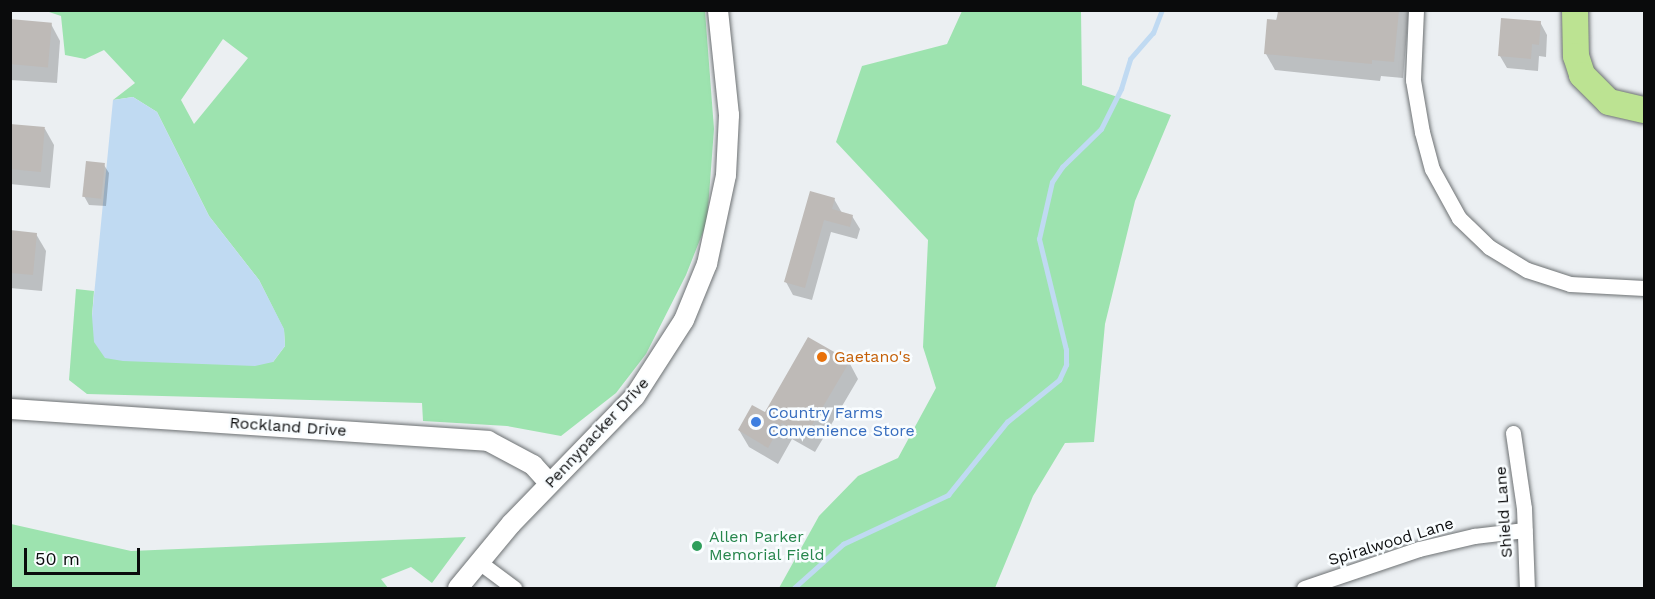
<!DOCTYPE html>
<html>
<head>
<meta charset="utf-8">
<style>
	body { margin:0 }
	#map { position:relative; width:1655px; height:599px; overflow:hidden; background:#ebeff2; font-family:"Work Sans",sans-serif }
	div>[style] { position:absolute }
	.green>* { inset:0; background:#9de3af }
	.water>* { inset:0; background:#c0daf2 }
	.shadow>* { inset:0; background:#0003 }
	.stream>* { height:4.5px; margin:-2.25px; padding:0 2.25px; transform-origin:2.25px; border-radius:2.25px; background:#c0daf2 }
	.building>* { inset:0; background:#bebab7; transform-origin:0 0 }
	.roads { filter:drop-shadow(0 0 2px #6d7173) drop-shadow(0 0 2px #6d7173) }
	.minor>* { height:15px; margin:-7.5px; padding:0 7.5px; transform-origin:7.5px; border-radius:7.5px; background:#fff }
	.tertiary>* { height:20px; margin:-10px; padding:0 10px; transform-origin:10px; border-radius:10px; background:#fff }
	.trunk>* { height:26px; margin:-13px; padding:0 13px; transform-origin:13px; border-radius:13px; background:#bce392 }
	.dots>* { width:16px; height:16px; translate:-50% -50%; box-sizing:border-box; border:3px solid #f9fdff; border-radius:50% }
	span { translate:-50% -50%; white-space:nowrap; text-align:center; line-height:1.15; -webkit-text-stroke:5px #f9fdff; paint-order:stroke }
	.food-label { font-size:16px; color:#c56008 }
	.left { translate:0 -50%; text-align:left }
	.shop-label { font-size:16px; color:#366cbe }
	.street-label { font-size:16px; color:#0a0b0c }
	.leisure-label { font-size:16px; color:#27864d }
	.frame { position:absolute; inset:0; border:12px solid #0a0b0c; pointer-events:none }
	.scale { position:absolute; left:24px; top:548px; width:116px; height:27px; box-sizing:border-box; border:3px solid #0a0b0c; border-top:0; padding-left:8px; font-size:18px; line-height:21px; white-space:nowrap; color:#0a0b0c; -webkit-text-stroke:4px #f9fdff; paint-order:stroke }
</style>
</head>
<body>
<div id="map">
	<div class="green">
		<div style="clip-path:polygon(evenodd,46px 11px,705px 11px,714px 129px,707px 222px,686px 275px,646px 354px,616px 393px,561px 436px,507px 426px,423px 421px,422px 403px,87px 394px,69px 380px,76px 289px,94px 291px,92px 316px,273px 362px,285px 346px,284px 330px,259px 280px,209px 216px,157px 112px,133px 97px,113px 100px,135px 83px,104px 50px,85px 59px,65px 55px,61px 16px,46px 11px,223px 39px,248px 58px,194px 124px,181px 100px,223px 39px)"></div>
		<div style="clip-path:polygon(962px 11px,1081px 11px,1082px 85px,1171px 115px,1135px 201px,1105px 324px,1094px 442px,1065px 443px,1033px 496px,995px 588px,779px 588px,819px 516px,858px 476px,898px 458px,936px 388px,923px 347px,928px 240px,836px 142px,862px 66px,947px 44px)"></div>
		<div style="clip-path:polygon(11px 524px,131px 551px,466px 537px,432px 583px,411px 567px,381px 579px,388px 588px,11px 588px)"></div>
	</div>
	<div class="water">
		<div style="clip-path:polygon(133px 97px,157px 112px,209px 216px,259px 280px,284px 329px,285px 346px,273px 362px,255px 366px,123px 361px,105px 358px,94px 342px,92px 316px,113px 100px)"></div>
	</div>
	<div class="shadow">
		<div style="clip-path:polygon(1279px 10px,1409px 10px,1403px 78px,1381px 76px,1380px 81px,1275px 70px,1266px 54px)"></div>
		<div style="clip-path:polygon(10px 21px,51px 24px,60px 41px,57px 83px,10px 80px)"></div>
		<div style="clip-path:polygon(1540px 22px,1547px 35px,1546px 57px,1539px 56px,1538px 71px,1507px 68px,1500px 56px)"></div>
		<div style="clip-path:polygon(10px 125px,45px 129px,54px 145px,50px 188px,10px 184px)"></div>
		<div style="clip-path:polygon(104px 165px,109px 173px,106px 206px,89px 205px,84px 196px)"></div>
		<div style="clip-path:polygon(834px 199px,842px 213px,852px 216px,860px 229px,857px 239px,831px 232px,812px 300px,793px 295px,786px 282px)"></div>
		<div style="clip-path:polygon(10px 231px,36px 234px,46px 251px,42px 291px,10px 288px)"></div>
		<div style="clip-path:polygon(849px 362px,858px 379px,815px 452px,792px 439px,778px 464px,749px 447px,739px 430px)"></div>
	</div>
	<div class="stream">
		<div style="left:794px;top:588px;width:66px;rotate:-41.9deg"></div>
		<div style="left:843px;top:544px;width:116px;rotate:-25deg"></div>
		<div style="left:948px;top:495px;width:94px;rotate:-51.1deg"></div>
		<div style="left:1007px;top:422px;width:67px;rotate:-38.9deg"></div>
		<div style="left:1059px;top:380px;width:17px;rotate:-65deg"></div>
		<div style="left:1066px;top:365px;width:15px;rotate:-90deg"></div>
		<div style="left:1066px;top:350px;width:114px;rotate:-103.7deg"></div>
		<div style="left:1039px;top:239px;width:58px;rotate:-77.2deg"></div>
		<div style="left:1052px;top:182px;width:18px;rotate:-56deg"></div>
		<div style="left:1062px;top:167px;width:54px;rotate:-44.3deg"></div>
		<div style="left:1101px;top:129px;width:45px;rotate:-63.4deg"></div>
		<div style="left:1121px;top:89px;width:31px;rotate:-73deg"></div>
		<div style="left:1130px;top:59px;width:35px;rotate:-49deg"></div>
		<div style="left:1153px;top:33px;width:25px;rotate:-69deg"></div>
	</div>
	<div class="building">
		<div style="clip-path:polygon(1278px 10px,1399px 10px,1394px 62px,1372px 60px,1372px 64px,1264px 54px,1267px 19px,1277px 20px)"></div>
		<div style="clip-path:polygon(1501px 18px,1541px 21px,1539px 45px,1532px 44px,1531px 59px,1498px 56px)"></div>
		<div style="left:10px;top:19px;width:42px;height:45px;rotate:5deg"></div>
		<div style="left:10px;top:124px;width:35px;height:45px;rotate:5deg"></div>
		<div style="left:86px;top:161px;width:19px;height:36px;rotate:6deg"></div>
		<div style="clip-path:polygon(810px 191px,835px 198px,832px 209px,853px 215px,850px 227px,824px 220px,805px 288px,784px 282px)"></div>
		<div style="clip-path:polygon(10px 230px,37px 233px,33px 275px,10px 273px)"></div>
		<div style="clip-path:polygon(808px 337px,850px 361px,805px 437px,782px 423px,768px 448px,738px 430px,752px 405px,765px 412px)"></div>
	</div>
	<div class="roads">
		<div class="minor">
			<div style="left:1416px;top:10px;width:70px;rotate:92.5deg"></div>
			<div style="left:1413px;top:80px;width:53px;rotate:80.2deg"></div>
			<div style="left:1422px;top:132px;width:38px;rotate:75deg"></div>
			<div style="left:1432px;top:169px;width:56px;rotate:61.1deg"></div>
			<div style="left:1459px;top:218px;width:42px;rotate:44deg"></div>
			<div style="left:1489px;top:247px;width:44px;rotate:31.2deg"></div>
			<div style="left:1527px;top:270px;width:45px;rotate:18deg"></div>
			<div style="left:1570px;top:284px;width:74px;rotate:3.1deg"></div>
			<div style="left:1513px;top:433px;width:76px;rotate:81.7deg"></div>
			<div style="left:1524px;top:508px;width:80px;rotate:87.9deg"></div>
			<div style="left:479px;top:562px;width:44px;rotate:36.6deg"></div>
			<div style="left:1304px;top:588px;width:121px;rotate:-18.7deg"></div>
			<div style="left:1419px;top:549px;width:57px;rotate:-13.3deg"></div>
			<div style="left:1474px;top:536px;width:51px;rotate:-6.7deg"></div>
		</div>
		<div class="tertiary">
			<div style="left:10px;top:409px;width:479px;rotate:3.8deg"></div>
			<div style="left:488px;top:441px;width:51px;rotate:28.1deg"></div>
			<div style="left:533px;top:465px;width:25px;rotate:48deg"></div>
			<div style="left:458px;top:588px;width:83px;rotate:-50.4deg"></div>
			<div style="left:511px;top:524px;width:178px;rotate:-45.9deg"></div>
			<div style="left:635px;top:396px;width:90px;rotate:-57.2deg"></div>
			<div style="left:684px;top:320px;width:61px;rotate:-67.7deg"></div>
			<div style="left:707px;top:264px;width:91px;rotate:-77.9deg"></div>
			<div style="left:726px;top:175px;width:60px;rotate:-87.1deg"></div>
			<div style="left:729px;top:115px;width:106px;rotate:-96deg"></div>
		</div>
		<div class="trunk">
			<div style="left:1575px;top:10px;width:46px;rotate:88.8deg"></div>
			<div style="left:1576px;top:56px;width:20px;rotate:72deg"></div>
			<div style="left:1582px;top:75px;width:38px;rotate:45deg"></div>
			<div style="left:1609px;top:102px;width:36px;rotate:13deg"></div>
		</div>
	</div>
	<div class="dots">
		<div style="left:822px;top:357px;background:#e8710a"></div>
		<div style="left:756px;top:422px;background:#3f7fe0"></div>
		<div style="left:697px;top:546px;background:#2e9e5b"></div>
	</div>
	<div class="food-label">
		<span class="left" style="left:834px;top:357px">Gaetano's</span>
	</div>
	<div class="shop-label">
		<span class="left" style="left:768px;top:422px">Country Farms<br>Convenience Store</span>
	</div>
	<div class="street-label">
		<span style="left:288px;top:427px;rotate:4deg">Rockland Drive</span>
		<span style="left:597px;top:433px;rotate:-47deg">Pennypacker Drive</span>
		<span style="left:1504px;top:512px;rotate:-94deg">Shield Lane</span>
		<span style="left:1391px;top:542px;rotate:-17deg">Spiralwood Lane</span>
	</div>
	<div class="leisure-label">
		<span class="left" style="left:709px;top:546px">Allen Parker<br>Memorial Field</span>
	</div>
	<div class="frame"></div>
	<div class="scale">50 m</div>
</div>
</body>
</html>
